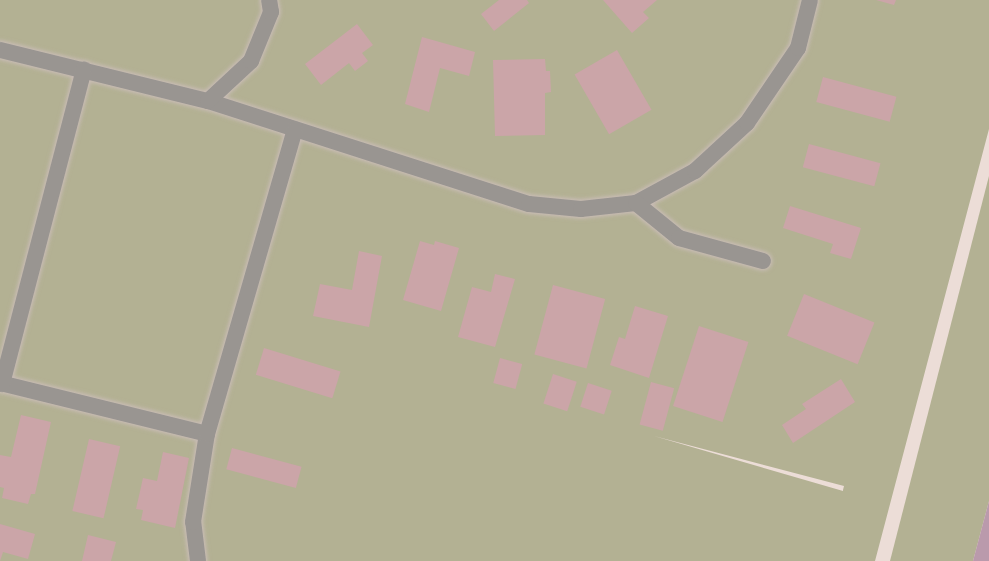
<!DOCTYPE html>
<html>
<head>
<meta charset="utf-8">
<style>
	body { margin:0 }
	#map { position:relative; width:989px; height:561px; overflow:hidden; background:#ecddd7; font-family:Commissioner,sans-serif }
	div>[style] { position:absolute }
	.green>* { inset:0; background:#b3b193 }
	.water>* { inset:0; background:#ba9aac }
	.building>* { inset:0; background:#cba5a8; transform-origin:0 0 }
	.roads { filter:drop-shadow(0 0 2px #c9bcb6) drop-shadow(0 0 2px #c9bcb6) }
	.service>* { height:16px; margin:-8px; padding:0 8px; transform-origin:8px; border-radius:8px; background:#999591 }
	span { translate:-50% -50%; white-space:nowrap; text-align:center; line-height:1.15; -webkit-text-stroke:6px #fff; paint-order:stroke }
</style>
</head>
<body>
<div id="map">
	<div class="green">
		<div style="clip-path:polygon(evenodd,0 0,989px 0,989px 129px,875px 561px,0 561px,0 0,654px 436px,844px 486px,843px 490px,843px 491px,654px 436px)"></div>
		<div style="clip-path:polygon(989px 176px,989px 501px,973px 561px,890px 561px)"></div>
	</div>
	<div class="water">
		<div style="clip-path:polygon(989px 501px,989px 561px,973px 561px)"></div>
	</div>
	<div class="building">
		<div style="clip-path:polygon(499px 0,527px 0,529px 3px,494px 31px,481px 14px)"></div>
		<div style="clip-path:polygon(603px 0,657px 0,643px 12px,649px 18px,632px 33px)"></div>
		<div style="clip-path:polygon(876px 0,896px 0,894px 5px)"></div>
		<div style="clip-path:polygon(357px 24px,373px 45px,362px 53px,368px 61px,355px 71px,349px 63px,321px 85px,305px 64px)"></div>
		<div style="clip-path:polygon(422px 37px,475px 52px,469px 76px,440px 68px,429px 112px,405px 104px)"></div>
		<div style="left:617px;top:50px;width:69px;height:49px;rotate:60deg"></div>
		<div style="clip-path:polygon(545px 59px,546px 71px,550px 71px,551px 92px,545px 93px,545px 135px,495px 136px,493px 60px)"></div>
		<div style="left:823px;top:77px;width:76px;height:26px;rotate:15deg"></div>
		<div style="left:809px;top:144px;width:74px;height:24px;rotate:15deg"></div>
		<div style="clip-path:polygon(790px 206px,861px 228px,851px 259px,830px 253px,833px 244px,783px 228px)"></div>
		<div style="clip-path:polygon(420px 241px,434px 245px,435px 241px,459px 248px,441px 311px,403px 300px)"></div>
		<div style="clip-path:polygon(359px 251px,382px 256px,369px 327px,313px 316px,320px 284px,352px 290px)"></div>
		<div style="clip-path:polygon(495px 274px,515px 279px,495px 347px,458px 337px,472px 287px,491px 292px)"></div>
		<div style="left:553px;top:285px;width:54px;height:72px;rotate:15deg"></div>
		<div style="left:804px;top:294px;width:76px;height:45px;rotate:22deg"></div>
		<div style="clip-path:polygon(635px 306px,668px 316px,649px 378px,610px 365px,619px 337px,625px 339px)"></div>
		<div style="left:699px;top:326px;width:52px;height:84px;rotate:18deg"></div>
		<div style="left:264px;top:348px;width:80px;height:28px;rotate:17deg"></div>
		<div style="left:500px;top:358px;width:23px;height:26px;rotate:15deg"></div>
		<div style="left:553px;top:374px;width:25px;height:31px;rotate:18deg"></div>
		<div style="clip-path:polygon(841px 379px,855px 402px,793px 443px,782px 425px,806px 409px,802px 404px)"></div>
		<div style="left:651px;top:382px;width:24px;height:44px;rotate:15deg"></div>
		<div style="left:588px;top:383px;width:25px;height:25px;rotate:18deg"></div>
		<div style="clip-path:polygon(21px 415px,51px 422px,35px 494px,31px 494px,28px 504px,2px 498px,4px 488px,0 487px,0 455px,11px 457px)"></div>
		<div style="left:89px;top:439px;width:32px;height:74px;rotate:13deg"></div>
		<div style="left:232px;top:448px;width:72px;height:22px;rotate:15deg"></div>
		<div style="clip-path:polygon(163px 452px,189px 458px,175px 528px,141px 520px,143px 510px,136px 509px,143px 478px,157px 481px)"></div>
		<div style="clip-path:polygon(0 524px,35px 534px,28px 559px,3px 552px,0 561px)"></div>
		<div style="clip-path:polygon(88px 535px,116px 542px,111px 561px,82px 561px)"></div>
	</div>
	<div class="roads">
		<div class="service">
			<div style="left:0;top:50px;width:214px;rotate:13.8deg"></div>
			<div style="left:208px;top:101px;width:337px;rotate:17.8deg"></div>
			<div style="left:529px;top:204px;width:52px;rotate:5.5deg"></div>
			<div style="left:581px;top:209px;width:55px;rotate:-6.2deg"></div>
			<div style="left:636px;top:203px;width:67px;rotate:-28.5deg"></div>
			<div style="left:695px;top:171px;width:71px;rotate:-42.7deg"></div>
			<div style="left:747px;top:123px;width:91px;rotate:-55.8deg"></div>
			<div style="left:798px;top:48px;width:49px;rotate:-76deg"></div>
			<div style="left:208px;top:101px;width:59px;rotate:-42.9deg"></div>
			<div style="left:251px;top:61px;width:53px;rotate:-67.8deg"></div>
			<div style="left:271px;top:12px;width:12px;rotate:-99deg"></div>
			<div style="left:636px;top:203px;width:55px;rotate:39.1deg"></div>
			<div style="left:679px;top:238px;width:87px;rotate:15.3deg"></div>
			<div style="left:0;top:383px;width:213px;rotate:13.8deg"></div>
			<div style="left:2px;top:384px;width:325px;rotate:-75.4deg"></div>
			<div style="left:198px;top:561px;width:39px;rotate:-97deg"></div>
			<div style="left:193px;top:522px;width:89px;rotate:-81deg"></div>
			<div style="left:207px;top:434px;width:317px;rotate:-73.9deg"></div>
		</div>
	</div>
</div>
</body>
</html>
